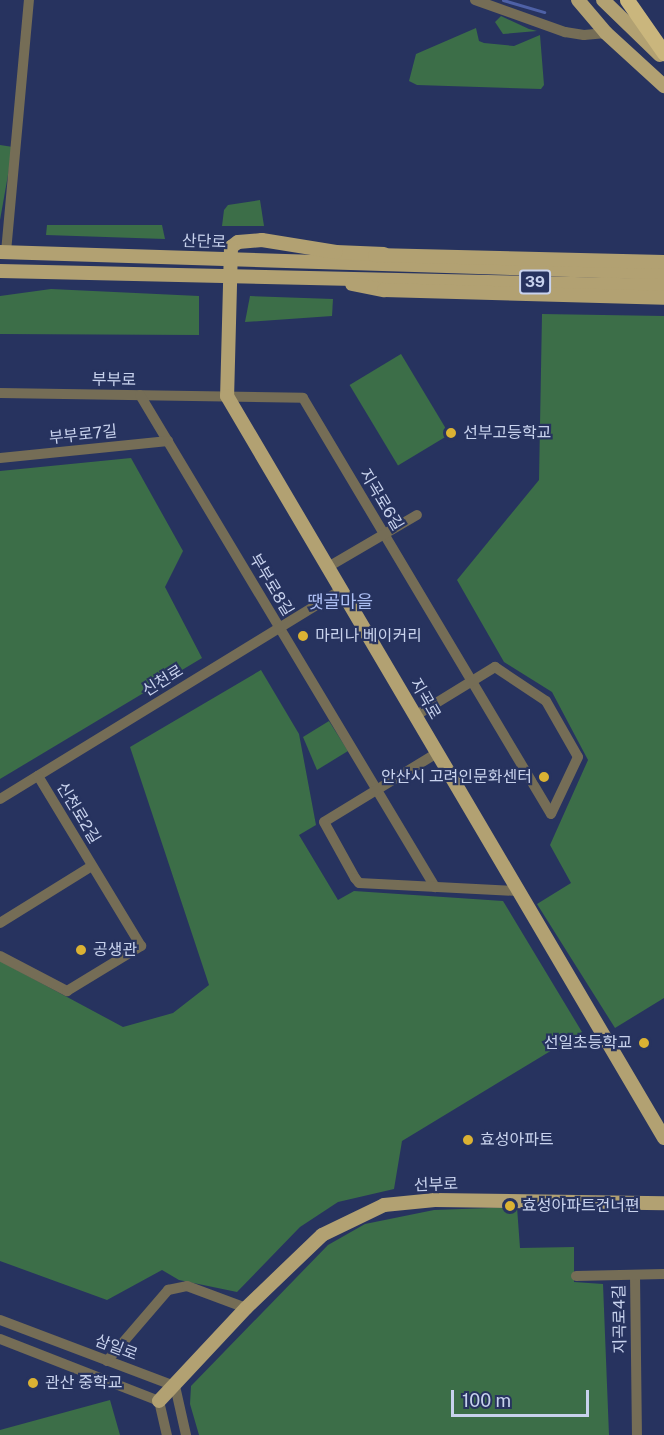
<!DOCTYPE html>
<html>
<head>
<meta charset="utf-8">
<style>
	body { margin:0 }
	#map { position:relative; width:664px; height:1435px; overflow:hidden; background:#27335f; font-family:"Public Sans","Noto Sans KR",sans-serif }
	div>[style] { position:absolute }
	.green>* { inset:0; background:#3c6e48; transform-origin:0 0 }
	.stream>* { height:3px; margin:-1.5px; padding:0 1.5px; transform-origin:1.5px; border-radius:1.5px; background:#4e61a6 }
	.minor>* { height:10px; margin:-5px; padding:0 5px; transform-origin:5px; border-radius:5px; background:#756d56 }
	.major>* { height:14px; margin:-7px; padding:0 7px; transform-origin:7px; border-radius:7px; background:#b2a172 }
	.highway>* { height:15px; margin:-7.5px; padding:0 7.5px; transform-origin:7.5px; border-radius:7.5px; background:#cab67d }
	.dots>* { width:16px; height:16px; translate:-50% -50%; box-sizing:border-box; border:3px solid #27335f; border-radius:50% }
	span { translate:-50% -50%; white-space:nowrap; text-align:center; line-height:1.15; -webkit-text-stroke:4.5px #27335f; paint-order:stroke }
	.shield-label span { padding:2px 4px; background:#27335f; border:2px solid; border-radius:4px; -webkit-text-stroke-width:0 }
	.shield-label { font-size:15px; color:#c8d2ed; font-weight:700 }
	.street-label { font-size:16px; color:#c8d2ed }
	.poi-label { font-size:16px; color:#c8d2ed }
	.left { translate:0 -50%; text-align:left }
	.right { translate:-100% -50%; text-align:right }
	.neighbourhood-label { font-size:18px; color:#acbef3 }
	.scale { position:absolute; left:451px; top:1390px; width:138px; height:27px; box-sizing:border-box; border:3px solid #c8d2ed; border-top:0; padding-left:8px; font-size:18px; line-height:21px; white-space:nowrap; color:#c8d2ed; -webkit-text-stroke:4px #27335f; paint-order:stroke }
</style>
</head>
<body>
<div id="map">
	<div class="green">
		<div style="clip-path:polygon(501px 16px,529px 29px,537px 31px,503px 34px,495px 22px)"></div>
		<div style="clip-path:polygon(476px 28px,479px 41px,484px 43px,514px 46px,540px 35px,544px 85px,541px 89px,417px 85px,409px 81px,416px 54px)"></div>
		<div style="clip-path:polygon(0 145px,13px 147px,0 220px)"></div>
		<div style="clip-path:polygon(260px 200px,264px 226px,222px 226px,224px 210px,228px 205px)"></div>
		<div style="clip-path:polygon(162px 225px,165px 239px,46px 235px,47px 225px)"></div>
		<div style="clip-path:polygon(51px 289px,199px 296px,199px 335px,0 334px,0 296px)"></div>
		<div style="clip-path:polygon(250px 296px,333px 299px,332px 316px,245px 322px)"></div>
		<div style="clip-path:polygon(542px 314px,664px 316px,664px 998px,615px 1028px,537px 904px,571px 883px,550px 845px,588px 760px,552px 692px,504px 662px,457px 580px,539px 480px)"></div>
		<div style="left:401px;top:354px;width:94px;height:60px;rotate:59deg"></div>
		<div style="clip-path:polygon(131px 458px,183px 551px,165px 587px,202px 658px,0 779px,0 471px)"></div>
		<div style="clip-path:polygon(261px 670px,299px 734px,316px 825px,299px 835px,338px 900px,354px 891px,503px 901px,582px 1032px,402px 1141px,394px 1189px,338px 1202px,300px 1227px,237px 1292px,179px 1280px,162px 1270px,107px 1300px,0 1261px,0 961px,123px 1027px,173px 1013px,209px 985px,130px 747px)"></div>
		<div style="clip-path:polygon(329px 721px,348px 751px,317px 770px,303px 737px)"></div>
		<div style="clip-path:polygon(517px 1207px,520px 1248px,574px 1247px,574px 1282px,603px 1284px,609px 1435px,199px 1435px,190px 1404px,191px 1386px,328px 1245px,365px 1224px,434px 1210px)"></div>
		<div style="clip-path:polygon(110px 1400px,120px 1435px,0 1435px,0 1430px)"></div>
	</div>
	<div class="stream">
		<div style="left:503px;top:0;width:43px;rotate:16.3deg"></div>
	</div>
	<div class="minor">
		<div style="left:475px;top:0;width:96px;rotate:19.6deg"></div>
		<div style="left:565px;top:32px;width:19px;rotate:9deg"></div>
		<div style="left:584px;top:35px;width:22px;rotate:-5deg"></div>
		<div style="left:6px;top:252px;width:253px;rotate:-84.8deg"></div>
		<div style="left:0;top:393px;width:303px;rotate:0.9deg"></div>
		<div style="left:303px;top:398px;width:484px;rotate:59.2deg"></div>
		<div style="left:140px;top:395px;width:574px;rotate:59.05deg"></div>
		<div style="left:0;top:458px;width:169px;rotate:-5.8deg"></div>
		<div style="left:328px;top:567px;width:103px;rotate:-30.3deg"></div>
		<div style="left:415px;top:716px;width:94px;rotate:-31.5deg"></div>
		<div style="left:495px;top:667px;width:61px;rotate:33.7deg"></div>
		<div style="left:546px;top:701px;width:64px;rotate:60.3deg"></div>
		<div style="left:578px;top:757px;width:63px;rotate:115.3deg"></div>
		<div style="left:437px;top:753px;width:132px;rotate:148.6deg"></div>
		<div style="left:324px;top:822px;width:64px;rotate:61deg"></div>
		<div style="left:355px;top:878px;width:6px;rotate:51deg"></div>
		<div style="left:359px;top:883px;width:160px;rotate:2.9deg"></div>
		<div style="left:0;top:799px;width:400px;rotate:-31.5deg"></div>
		<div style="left:0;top:923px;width:108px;rotate:-31.8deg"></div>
		<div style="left:0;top:956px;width:76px;rotate:27.6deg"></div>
		<div style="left:67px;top:991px;width:87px;rotate:-31.3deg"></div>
		<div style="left:141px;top:946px;width:199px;rotate:-121.2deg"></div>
		<div style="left:635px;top:1275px;width:160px;rotate:89.3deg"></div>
		<div style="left:576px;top:1276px;width:88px;rotate:-1.3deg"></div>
		<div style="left:0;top:1320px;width:187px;rotate:20.7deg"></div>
		<div style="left:175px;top:1386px;width:50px;rotate:77.3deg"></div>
		<div style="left:0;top:1339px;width:171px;rotate:21.3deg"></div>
		<div style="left:159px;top:1401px;width:35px;rotate:77deg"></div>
		<div style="left:107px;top:1361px;width:94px;rotate:-49.3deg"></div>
		<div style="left:168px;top:1290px;width:19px;rotate:-12deg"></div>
		<div style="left:187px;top:1286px;width:63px;rotate:20.4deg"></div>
	</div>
	<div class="major">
		<div style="left:578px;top:0;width:43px;rotate:49.7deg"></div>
		<div style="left:606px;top:33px;width:79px;rotate:42.4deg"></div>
		<div style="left:603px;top:0;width:79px;rotate:44deg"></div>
		<div style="left:0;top:252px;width:664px;rotate:1.81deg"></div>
		<div style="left:384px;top:254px;width:48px;rotate:-177.6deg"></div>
		<div style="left:336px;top:252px;width:75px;rotate:-170.8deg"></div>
		<div style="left:262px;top:240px;width:24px;rotate:175deg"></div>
		<div style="left:238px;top:242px;width:9px;rotate:144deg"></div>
		<div style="left:231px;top:247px;width:149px;rotate:91.5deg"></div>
		<div style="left:227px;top:396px;width:861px;rotate:59.5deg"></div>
		<div style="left:375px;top:255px;width:289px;rotate:1.4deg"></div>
		<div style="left:0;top:271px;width:664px;rotate:1.29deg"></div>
		<div style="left:352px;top:284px;width:33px;rotate:11deg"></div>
		<div style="left:384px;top:290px;width:280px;rotate:1.6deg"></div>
		<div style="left:159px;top:1401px;width:127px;rotate:-46.9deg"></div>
		<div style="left:246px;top:1308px;width:105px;rotate:-43.8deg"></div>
		<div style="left:322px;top:1235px;width:69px;rotate:-25.8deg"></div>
		<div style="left:384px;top:1205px;width:51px;rotate:-5.6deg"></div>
		<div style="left:435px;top:1200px;width:229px;rotate:0.8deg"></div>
	</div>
	<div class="highway">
		<div style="left:627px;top:0;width:65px;rotate:55.1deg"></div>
	</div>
	<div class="dots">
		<div style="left:451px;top:433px;background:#dbb233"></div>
		<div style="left:303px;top:636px;background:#dbb233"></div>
		<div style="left:544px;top:777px;background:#dbb233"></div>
		<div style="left:81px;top:950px;background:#dbb233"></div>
		<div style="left:644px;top:1043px;background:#dbb233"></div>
		<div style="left:468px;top:1140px;background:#dbb233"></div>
		<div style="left:510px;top:1206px;background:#dbb233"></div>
		<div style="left:33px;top:1383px;background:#dbb233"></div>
	</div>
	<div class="shield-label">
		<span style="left:535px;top:282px">39</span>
	</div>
	<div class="street-label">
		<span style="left:204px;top:242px;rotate:2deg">산단로</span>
		<span style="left:114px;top:380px;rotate:1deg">부부로</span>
		<span style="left:83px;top:435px;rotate:-6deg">부부로7길</span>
		<span style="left:381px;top:500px;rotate:59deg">지곡로6길</span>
		<span style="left:271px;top:585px;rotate:59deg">부부로8길</span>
		<span style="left:163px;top:681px;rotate:-32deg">신천로</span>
		<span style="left:425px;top:699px;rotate:60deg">지곡로</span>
		<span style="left:78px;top:813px;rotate:59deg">신천로2길</span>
		<span style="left:436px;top:1185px;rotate:-2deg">선부로</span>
		<span style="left:620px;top:1319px;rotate:-91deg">지곡로4길</span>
		<span style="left:116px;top:1348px;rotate:21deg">삼일로</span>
	</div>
	<div class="poi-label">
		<span class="left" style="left:463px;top:433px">선부고등학교</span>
		<span class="left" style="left:315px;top:636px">마리나 베이커리</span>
		<span class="right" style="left:532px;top:777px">안산시 고려인문화센터</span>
		<span class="left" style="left:93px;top:950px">공생관</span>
		<span class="right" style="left:632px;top:1043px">선일초등학교</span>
		<span class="left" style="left:480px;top:1140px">효성아파트</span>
		<span class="left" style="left:522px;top:1206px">효성아파트건너편</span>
		<span class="left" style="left:45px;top:1383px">관산 중학교</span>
	</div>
	<div class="neighbourhood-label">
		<span style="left:340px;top:602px">땟골마을</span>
	</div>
	<div class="scale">100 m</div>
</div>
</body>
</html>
